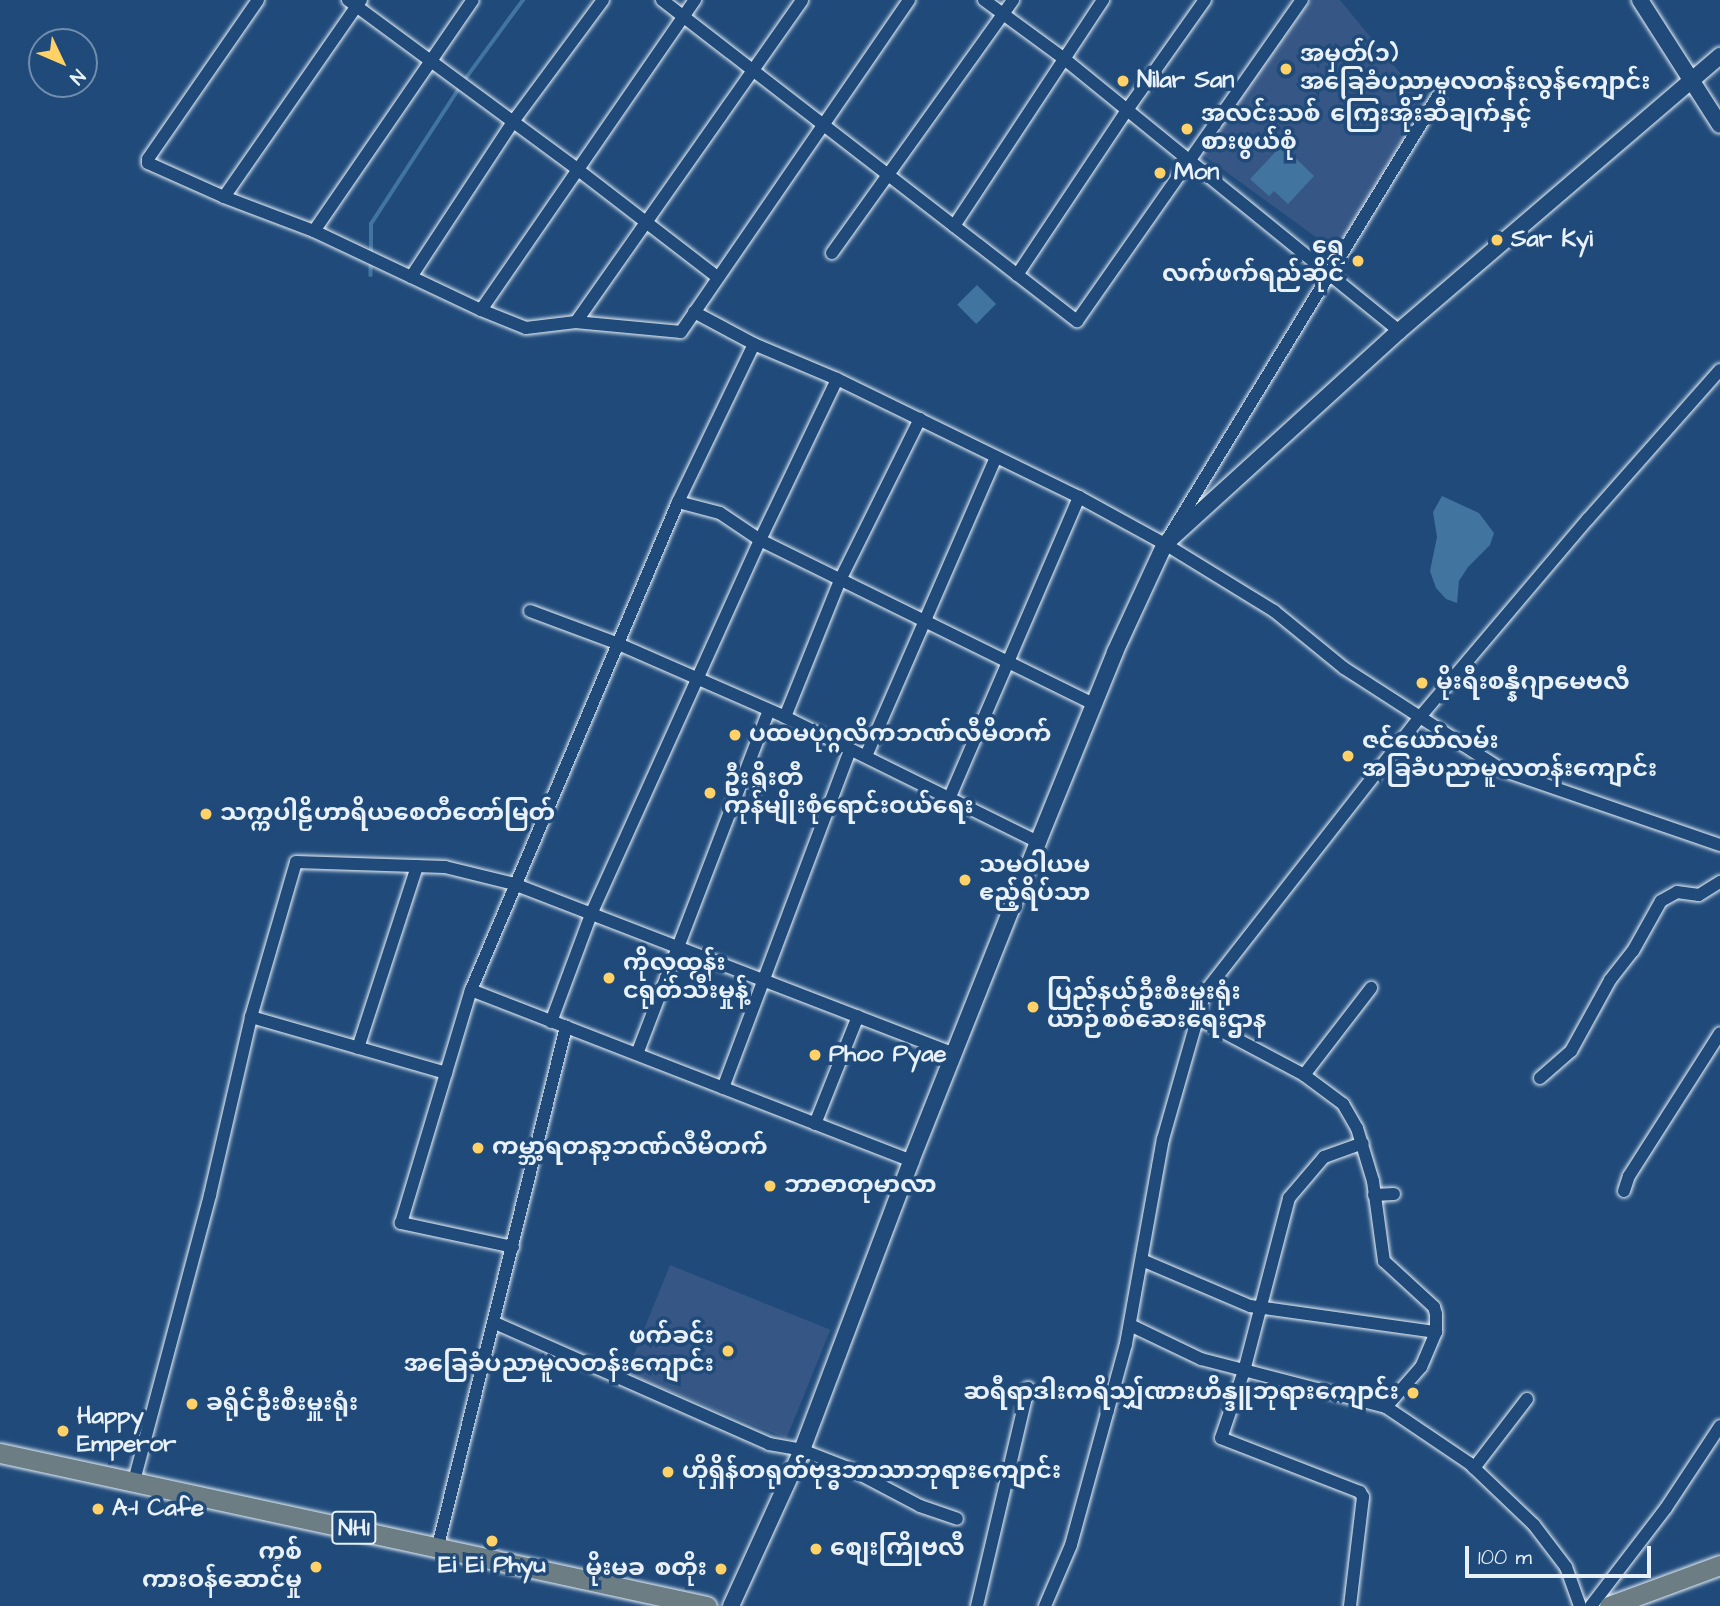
<!DOCTYPE html>
<html>
<head>
<meta charset="utf-8">
<style>
	body { margin:0 }
	#map { position:relative; width:1720px; height:1606px; overflow:hidden; background:#1f4a7a; font-family:"Architects Daughter","Noto Sans Myanmar",sans-serif }
	div>[style] { position:absolute }
	.built>* { inset:0; background:#365785; transform-origin:0 0 }
	.water>* { inset:0; background:#41749e; transform-origin:0 0 }
	.stream>* { height:3.5px; margin:-1.75px; padding:0 1.75px; transform-origin:1.75px; border-radius:1.75px; background:#41749e }
	.roads { filter:drop-shadow(0 0 2px #e8f1f8) drop-shadow(0 0 2px #e8f1f8) }
	.minor>* { height:12px; margin:-6px; padding:0 6px; transform-origin:6px; border-radius:6px; background:#1f4a7a }
	.secondary>* { height:16px; margin:-8px; padding:0 8px; transform-origin:8px; border-radius:8px; background:#1f4a7a }
	.primary>* { height:19px; margin:-9.5px; padding:0 9.5px; transform-origin:9.5px; border-radius:9.5px; background:#6c7e84 }
	.trunk>* { height:19px; margin:-9.5px; padding:0 9.5px; transform-origin:9.5px; border-radius:9.5px; background:#6c7e84 }
	.dots>* { width:19px; height:19px; translate:-50% -50%; box-sizing:border-box; border:4px solid #1f4a7a; border-radius:50% }
	span { translate:-50% -50%; white-space:nowrap; text-align:center; line-height:1.15; -webkit-text-stroke:7px #1f4a7a; paint-order:stroke }
	.shield-label span { padding:2px 5px; background:#1f4a7a; border:2px solid; border-radius:5px; -webkit-text-stroke-width:0 }
	.shield-label { font-size:23px; color:#e8f1f8; font-weight:700 }
	.poi-label { font-size:24px; color:#e8f1f8; font-weight:700 }
	.left { translate:0 -50%; text-align:left }
	.right { translate:-100% -50%; text-align:right }
	.north { position:absolute; left:28px; top:28px; width:70px; height:70px; box-sizing:border-box; background:#1f4a7a; border:2px solid #6f8dac; border-radius:50%; rotate:134deg; font-size:19px; font-weight:700; line-height:28px; text-align:center; color:#e8f1f8 }
	.north::after { content:''; display:block; margin:auto; width:24px; height:32px; background:#ffd166; clip-path:polygon(50% 0,100% 100%,50% 72%,0 100%) }
	.scale { position:absolute; left:1465px; top:1546px; width:186px; height:32px; box-sizing:border-box; border:4px solid #e8f1f8; border-top:0; padding-left:9px; font-size:21px; line-height:24px; white-space:nowrap; color:#e8f1f8; -webkit-text-stroke:5px #1f4a7a; paint-order:stroke }
</style>
</head>
<body>
<div id="map">
	<div class="built">
		<div style="clip-path:polygon(1311px 0,1340px 0,1428px 107px,1335px 251px,1200px 153px)"></div>
		<div style="left:670px;top:1265px;width:173px;height:117px;rotate:22deg"></div>
	</div>
	<div class="water">
		<div style="clip-path:polygon(1282px 145px,1314px 176px,1288px 204px,1274px 191px,1269px 196px,1250px 179px)"></div>
		<div style="left:977px;top:285px;width:27px;height:28px;rotate:45deg"></div>
		<div style="clip-path:polygon(1442px 496px,1479px 513px,1494px 533px,1490px 545px,1468px 567px,1459px 581px,1457px 603px,1446px 599px,1436px 588px,1430px 571px,1437px 537px,1433px 512px)"></div>
	</div>
	<div class="stream">
		<div style="left:466px;top:78px;width:97px;rotate:-53.8deg"></div>
		<div style="left:371px;top:254px;width:30px;rotate:-90deg"></div>
		<div style="left:371px;top:224px;width:160px;rotate:-57deg"></div>
		<div style="left:371px;top:263px;width:12px;rotate:90deg"></div>
	</div>
	<div class="roads">
		<div class="minor">
			<div style="left:258px;top:0;width:193px;rotate:124.7deg"></div>
			<div style="left:148px;top:159px;width:4px;rotate:90deg"></div>
			<div style="left:148px;top:163px;width:83px;rotate:24.1deg"></div>
			<div style="left:224px;top:197px;width:96px;rotate:20.7deg"></div>
			<div style="left:314px;top:231px;width:185px;rotate:25.3deg"></div>
			<div style="left:481px;top:310px;width:48px;rotate:21.8deg"></div>
			<div style="left:526px;top:328px;width:50px;rotate:-6.8deg"></div>
			<div style="left:576px;top:322px;width:105px;rotate:5.4deg"></div>
			<div style="left:681px;top:332px;width:403px;rotate:-55.5deg"></div>
			<div style="left:348px;top:0;width:285px;rotate:36.4deg"></div>
			<div style="left:577px;top:169px;width:177px;rotate:37.6deg"></div>
			<div style="left:662px;top:0;width:525px;rotate:37.72deg"></div>
			<div style="left:1077px;top:321px;width:392px;rotate:-55deg"></div>
			<div style="left:984px;top:0;width:97px;rotate:36.2deg"></div>
			<div style="left:1062px;top:57px;width:434px;rotate:39.1deg"></div>
			<div style="left:224px;top:197px;width:240px;rotate:-55.2deg"></div>
			<div style="left:954px;top:226px;width:271px;rotate:-56.6deg"></div>
			<div style="left:314px;top:231px;width:280px;rotate:-55.5deg"></div>
			<div style="left:832px;top:253px;width:311px;rotate:-54.4deg"></div>
			<div style="left:1017px;top:275px;width:198px;rotate:-56.3deg"></div>
			<div style="left:1127px;top:110px;width:135px;rotate:-54.7deg"></div>
			<div style="left:411px;top:277px;width:184px;rotate:-56.7deg"></div>
			<div style="left:512px;top:123px;width:153px;rotate:-53.5deg"></div>
			<div style="left:481px;top:310px;width:377px;rotate:-55.4deg"></div>
			<div style="left:694px;top:312px;width:68px;rotate:28.1deg"></div>
			<div style="left:754px;top:344px;width:90px;rotate:22.9deg"></div>
			<div style="left:837px;top:379px;width:269px;rotate:26deg"></div>
			<div style="left:1079px;top:497px;width:98px;rotate:28.7deg"></div>
			<div style="left:1165px;top:544px;width:128px;rotate:31.6deg"></div>
			<div style="left:1274px;top:611px;width:90px;rotate:39.2deg"></div>
			<div style="left:1344px;top:668px;width:188px;rotate:32.8deg"></div>
			<div style="left:1502px;top:770px;width:231px;rotate:19deg"></div>
			<div style="left:576px;top:322px;width:393px;rotate:-54.9deg"></div>
			<div style="left:678px;top:502px;width:43px;rotate:14.7deg"></div>
			<div style="left:720px;top:513px;width:48px;rotate:34deg"></div>
			<div style="left:760px;top:540px;width:371px;rotate:26.2deg"></div>
			<div style="left:1169px;top:537px;width:517px;rotate:-58.62deg"></div>
			<div style="left:530px;top:611px;width:92px;rotate:20.4deg"></div>
			<div style="left:616px;top:643px;width:184px;rotate:23.6deg"></div>
			<div style="left:785px;top:717px;width:282px;rotate:26.3deg"></div>
			<div style="left:785px;top:717px;width:148px;rotate:-68.1deg"></div>
			<div style="left:840px;top:580px;width:180px;rotate:-63.6deg"></div>
			<div style="left:866px;top:756px;width:326px;rotate:-66.5deg"></div>
			<div style="left:949px;top:799px;width:329px;rotate:-66.7deg"></div>
			<div style="left:471px;top:990px;width:472px;rotate:21.2deg"></div>
			<div style="left:251px;top:1017px;width:203px;rotate:16deg"></div>
			<div style="left:1197px;top:1018px;width:121px;rotate:28deg"></div>
			<div style="left:1304px;top:1075px;width:49px;rotate:36.6deg"></div>
			<div style="left:1343px;top:1104px;width:28px;rotate:60deg"></div>
			<div style="left:1357px;top:1128px;width:55px;rotate:73.2deg"></div>
			<div style="left:1373px;top:1181px;width:81px;rotate:82.2deg"></div>
			<div style="left:1384px;top:1261px;width:68px;rotate:42.6deg"></div>
			<div style="left:1434px;top:1307px;width:7px;rotate:74deg"></div>
			<div style="left:1436px;top:1314px;width:18px;rotate:90deg"></div>
			<div style="left:1436px;top:1332px;width:38px;rotate:113deg"></div>
			<div style="left:1421px;top:1367px;width:53px;rotate:131.2deg"></div>
			<div style="left:551px;top:1022px;width:117px;rotate:-69.6deg"></div>
			<div style="left:592px;top:912px;width:408px;rotate:-65.7deg"></div>
			<div style="left:760px;top:540px;width:178px;rotate:-64.4deg"></div>
			<div style="left:358px;top:1048px;width:191px;rotate:-72deg"></div>
			<div style="left:637px;top:1054px;width:368px;rotate:-69deg"></div>
			<div style="left:1304px;top:1075px;width:110px;rotate:-52.4deg"></div>
			<div style="left:1540px;top:1078px;width:41px;rotate:-41.1deg"></div>
			<div style="left:1571px;top:1051px;width:81px;rotate:-61.2deg"></div>
			<div style="left:1610px;top:980px;width:37px;rotate:-52deg"></div>
			<div style="left:1633px;top:951px;width:57px;rotate:-60.8deg"></div>
			<div style="left:1661px;top:901px;width:18px;rotate:-29deg"></div>
			<div style="left:1677px;top:892px;width:22px;rotate:8deg"></div>
			<div style="left:1699px;top:895px;width:25px;rotate:-32deg"></div>
			<div style="left:723px;top:1088px;width:361px;rotate:-69.4deg"></div>
			<div style="left:815px;top:1124px;width:116px;rotate:-68.3deg"></div>
			<div style="left:1624px;top:1191px;width:16px;rotate:-72deg"></div>
			<div style="left:1629px;top:1176px;width:169px;rotate:-57.5deg"></div>
			<div style="left:1374px;top:1195px;width:20px;rotate:-3deg"></div>
			<div style="left:513px;top:1247px;width:115px;rotate:-167.9deg"></div>
			<div style="left:401px;top:1223px;width:243px;rotate:-73.3deg"></div>
			<div style="left:471px;top:990px;width:530px;rotate:-67.01deg"></div>
			<div style="left:678px;top:502px;width:175px;rotate:-64.3deg"></div>
			<div style="left:1142px;top:1260px;width:117px;rotate:23.1deg"></div>
			<div style="left:1250px;top:1306px;width:188px;rotate:8deg"></div>
			<div style="left:495px;top:1323px;width:300px;rotate:23.8deg"></div>
			<div style="left:769px;top:1444px;width:34px;rotate:10deg"></div>
			<div style="left:802px;top:1450px;width:49px;rotate:21.4deg"></div>
			<div style="left:848px;top:1468px;width:81px;rotate:27.8deg"></div>
			<div style="left:920px;top:1506px;width:39px;rotate:19deg"></div>
			<div style="left:1130px;top:1325px;width:79px;rotate:25.6deg"></div>
			<div style="left:1201px;top:1359px;width:191px;rotate:14.5deg"></div>
			<div style="left:1386px;top:1407px;width:100px;rotate:34deg"></div>
			<div style="left:1469px;top:1463px;width:90px;rotate:43.6deg"></div>
			<div style="left:1534px;top:1525px;width:53px;rotate:52.7deg"></div>
			<div style="left:1566px;top:1567px;width:41px;rotate:70.3deg"></div>
			<div style="left:1474px;top:1468px;width:87px;rotate:-52.5deg"></div>
			<div style="left:134px;top:1481px;width:296px;rotate:-75.1deg"></div>
			<div style="left:210px;top:1195px;width:183px;rotate:-77deg"></div>
			<div style="left:251px;top:1017px;width:161px;rotate:-73.8deg"></div>
			<div style="left:296px;top:862px;width:149px;rotate:1.9deg"></div>
			<div style="left:445px;top:867px;width:71px;rotate:13.8deg"></div>
			<div style="left:514px;top:884px;width:470px;rotate:21.1deg"></div>
			<div style="left:438px;top:1546px;width:535px;rotate:-76.15deg"></div>
			<div style="left:977px;top:1606px;width:224px;rotate:-76.8deg"></div>
			<div style="left:1045px;top:1606px;width:66px;rotate:-66.9deg"></div>
			<div style="left:1071px;top:1545px;width:208px;rotate:-74.7deg"></div>
			<div style="left:1126px;top:1344px;width:208px;rotate:-79.8deg"></div>
			<div style="left:1163px;top:1139px;width:153px;rotate:-74.1deg"></div>
			<div style="left:1205px;top:992px;width:348px;rotate:-52deg"></div>
			<div style="left:1419px;top:718px;width:261px;rotate:-49.7deg"></div>
			<div style="left:1588px;top:519px;width:199px;rotate:-48.5deg"></div>
			<div style="left:1350px;top:1606px;width:110px;rotate:-83.2deg"></div>
			<div style="left:1363px;top:1497px;width:6px;rotate:-121deg"></div>
			<div style="left:1360px;top:1492px;width:149px;rotate:-158.8deg"></div>
			<div style="left:1221px;top:1438px;width:71px;rotate:-71.1deg"></div>
			<div style="left:1244px;top:1371px;width:179px;rotate:-75.4deg"></div>
			<div style="left:1289px;top:1198px;width:54px;rotate:-49.5deg"></div>
			<div style="left:1324px;top:1157px;width:41px;rotate:-19.7deg"></div>
			<div style="left:1591px;top:1606px;width:123px;rotate:-52.6deg"></div>
			<div style="left:1666px;top:1508px;width:98px;rotate:-56.6deg"></div>
		</div>
		<div class="secondary">
			<div style="left:1640px;top:0;width:148px;rotate:57.4deg"></div>
			<div style="left:731px;top:1606px;width:171px;rotate:-65.5deg"></div>
			<div style="left:802px;top:1450px;width:309px;rotate:-69.3deg"></div>
			<div style="left:911px;top:1161px;width:343px;rotate:-68.3deg"></div>
			<div style="left:1038px;top:842px;width:205px;rotate:-67.9deg"></div>
			<div style="left:1115px;top:652px;width:119px;rotate:-65.2deg"></div>
			<div style="left:1165px;top:544px;width:316px;rotate:-42.3deg"></div>
			<div style="left:1399px;top:331px;width:423px;rotate:-40.6deg"></div>
		</div>
		<div class="primary">
			<div style="left:1609px;top:1606px;width:118px;rotate:-20.3deg"></div>
		</div>
		<div class="trunk">
			<div style="left:0;top:1453px;width:723px;rotate:12.21deg"></div>
		</div>
	</div>
	<div class="dots">
		<div style="left:1286px;top:69px;background:#ffd166"></div>
		<div style="left:1123px;top:81px;background:#ffd166"></div>
		<div style="left:1187px;top:129px;background:#ffd166"></div>
		<div style="left:1160px;top:173px;background:#ffd166"></div>
		<div style="left:1497px;top:240px;background:#ffd166"></div>
		<div style="left:1358px;top:261px;background:#ffd166"></div>
		<div style="left:1422px;top:683px;background:#ffd166"></div>
		<div style="left:735px;top:735px;background:#ffd166"></div>
		<div style="left:1348px;top:756px;background:#ffd166"></div>
		<div style="left:710px;top:793px;background:#ffd166"></div>
		<div style="left:206px;top:814px;background:#ffd166"></div>
		<div style="left:965px;top:880px;background:#ffd166"></div>
		<div style="left:609px;top:978px;background:#ffd166"></div>
		<div style="left:1033px;top:1007px;background:#ffd166"></div>
		<div style="left:815px;top:1055px;background:#ffd166"></div>
		<div style="left:478px;top:1148px;background:#ffd166"></div>
		<div style="left:770px;top:1186px;background:#ffd166"></div>
		<div style="left:728px;top:1351px;background:#ffd166"></div>
		<div style="left:1413px;top:1393px;background:#ffd166"></div>
		<div style="left:192px;top:1404px;background:#ffd166"></div>
		<div style="left:63px;top:1431px;background:#ffd166"></div>
		<div style="left:668px;top:1472px;background:#ffd166"></div>
		<div style="left:98px;top:1509px;background:#ffd166"></div>
		<div style="left:492px;top:1541px;background:#ffd166"></div>
		<div style="left:816px;top:1549px;background:#ffd166"></div>
		<div style="left:316px;top:1567px;background:#ffd166"></div>
		<div style="left:721px;top:1569px;background:#ffd166"></div>
	</div>
	<div class="shield-label">
		<span style="left:354px;top:1528px">NH1</span>
	</div>
	<div class="poi-label">
		<span class="left" style="left:1300px;top:69px">အမှတ်(၁)<br>အခြေခံပညာမူလတန်းလွန်ကျောင်း</span>
		<span class="left" style="left:1137px;top:81px">Nilar San</span>
		<span class="left" style="left:1201px;top:129px">အလင်းသစ် ကြေးအိုးဆီချက်နှင့်<br>စားဖွယ်စုံ</span>
		<span class="left" style="left:1174px;top:173px">Mon</span>
		<span class="left" style="left:1511px;top:240px">Sar Kyi</span>
		<span class="right" style="left:1344px;top:261px">ရွှေ<br>လက်ဖက်ရည်ဆိုင်</span>
		<span class="left" style="left:1436px;top:683px">မိုးရီးစန္နီဂျာမေဗလီ</span>
		<span class="left" style="left:749px;top:735px">ပထမပုဂ္ဂလိကဘဏ်လီမိတက်</span>
		<span class="left" style="left:1362px;top:756px">ဇင်ယော်လမ်း<br>အခြခံပညာမူလတန်းကျောင်း</span>
		<span class="left" style="left:724px;top:793px">ဦးရှိုးတီ<br>ကုန်မျိုးစုံရောင်းဝယ်ရေး</span>
		<span class="left" style="left:220px;top:814px">သက္ကပါဠိဟာရိယစေတီတော်မြတ်</span>
		<span class="left" style="left:979px;top:880px">သမဝါယမ<br>ဧည့်ရိပ်သာ</span>
		<span class="left" style="left:623px;top:978px">ကိုလှထွန်း<br>ငရုတ်သီးမှုန့်</span>
		<span class="left" style="left:1047px;top:1007px">ပြည်နယ်ဦးစီးမှူးရုံး<br>ယာဉ်စစ်ဆေးရေးဌာန</span>
		<span class="left" style="left:829px;top:1055px">Phoo Pyae</span>
		<span class="left" style="left:492px;top:1148px">ကမ္ဘာ့ရတနာ့ဘဏ်လီမိတက်</span>
		<span class="left" style="left:784px;top:1186px">ဘာဓာတုမာလာ</span>
		<span class="right" style="left:714px;top:1351px">ဖက်ခင်း<br>အခြေခံပညာမူလတန်းကျောင်း</span>
		<span class="right" style="left:1399px;top:1393px">ဆရီရာဒါးကရိသျှ်ဏားဟိန္ဒူဘုရားကျောင်း</span>
		<span class="left" style="left:206px;top:1404px">ခရိုင်ဦးစီးမှူးရုံး</span>
		<span class="left" style="left:77px;top:1431px">Happy<br>Emperor</span>
		<span class="left" style="left:682px;top:1472px">ဟိုရှိန်တရုတ်ဗုဒ္ဓဘာသာဘုရားကျောင်း</span>
		<span class="left" style="left:112px;top:1509px">A-1 Cafe</span>
		<span class="left" style="left:830px;top:1549px">စျေးကြိုဗလီ</span>
		<span class="right" style="left:302px;top:1567px">ကွစ်<br>ကားဝန်ဆောင်မှု</span>
		<span style="left:492px;top:1566px">Ei Ei Phyu</span>
		<span class="right" style="left:707px;top:1569px">မိုးမခ စတိုး</span>
	</div>
	<div class="north">N</div>
	<div class="scale">100 m</div>
</div>
</body>
</html>
